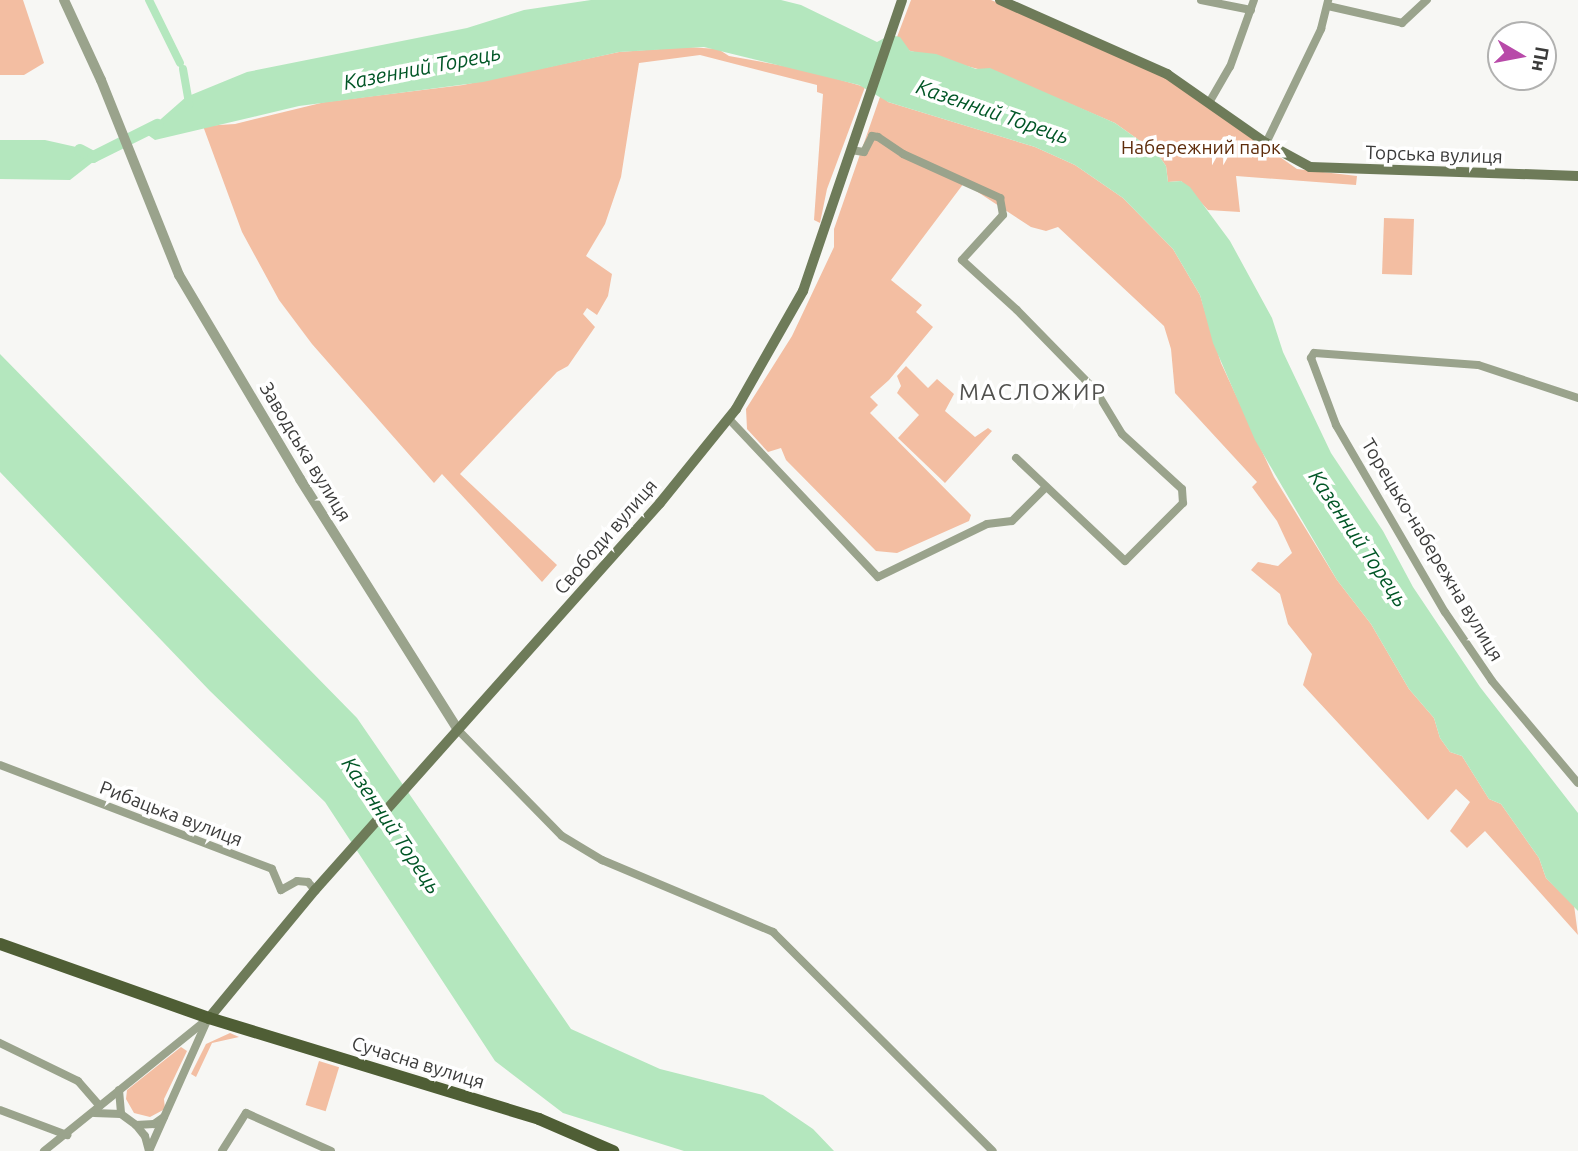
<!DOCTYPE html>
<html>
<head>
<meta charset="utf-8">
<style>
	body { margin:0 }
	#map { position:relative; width:1578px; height:1151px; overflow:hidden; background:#f7f7f4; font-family:Ubuntu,sans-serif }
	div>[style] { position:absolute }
	.green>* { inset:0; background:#f3bea2; transform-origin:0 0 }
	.water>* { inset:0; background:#b4e7be }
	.canal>* { height:8px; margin:-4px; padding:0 4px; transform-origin:4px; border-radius:4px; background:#b4e7be }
	.river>* { height:12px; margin:-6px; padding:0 6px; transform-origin:6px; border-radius:6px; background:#b4e7be }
	.minor>* { height:8px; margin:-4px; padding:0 4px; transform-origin:4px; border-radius:4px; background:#9aa38c }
	.tertiary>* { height:10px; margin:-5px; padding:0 5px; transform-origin:5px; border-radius:5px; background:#9aa38c }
	.secondary>* { height:10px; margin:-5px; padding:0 5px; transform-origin:5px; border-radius:5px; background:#6e7b59 }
	.primary>* { height:12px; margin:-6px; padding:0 6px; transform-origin:6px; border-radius:6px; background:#4f5e35 }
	span { translate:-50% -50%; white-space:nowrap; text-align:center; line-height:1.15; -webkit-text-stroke:7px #fff; paint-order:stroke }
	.park-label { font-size:19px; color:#5e2c0b }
	.street-label { font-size:19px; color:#3b3b3a }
	.water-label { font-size:21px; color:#015626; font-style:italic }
	.quarter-label { font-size:23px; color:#51514e; letter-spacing:2px }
	.north { position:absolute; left:1487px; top:21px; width:70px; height:70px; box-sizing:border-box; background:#fff; border:2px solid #b1b1b0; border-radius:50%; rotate:100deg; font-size:19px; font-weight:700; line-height:28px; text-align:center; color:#3b3b3a }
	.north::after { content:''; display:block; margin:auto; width:24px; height:32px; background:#b84aa9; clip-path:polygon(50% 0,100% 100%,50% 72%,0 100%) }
</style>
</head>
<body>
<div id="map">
	<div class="green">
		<div style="clip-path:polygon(0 0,23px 0,44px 63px,24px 75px,0 75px)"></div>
		<div style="clip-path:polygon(911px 0,991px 0,1045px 22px,1166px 77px,1297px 169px,1357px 176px,1356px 185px,1236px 176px,1240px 212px,1208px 210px,1181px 181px,1168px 182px,1166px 166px,1157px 153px,1115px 123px,1004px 76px,907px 50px,897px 37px)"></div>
		<div style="clip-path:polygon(687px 47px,718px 49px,729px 56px,806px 70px,865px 87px,827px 189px,820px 223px,814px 220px,823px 94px,817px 92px,817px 85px,700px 55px,639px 63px,621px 177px,605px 224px,586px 256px,612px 274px,608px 296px,597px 315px,587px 308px,583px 314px,595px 327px,568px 366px,557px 372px,460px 474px,557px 565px,542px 582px,442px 474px,434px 483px,312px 344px,279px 300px,242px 232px,203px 126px,235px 124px,325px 102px,463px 85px,619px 52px)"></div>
		<div style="clip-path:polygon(881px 94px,888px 102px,1035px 147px,1075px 165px,1123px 198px,1173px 249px,1200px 295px,1221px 363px,1274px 477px,1337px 580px,1371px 624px,1409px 689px,1434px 718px,1440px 738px,1450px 752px,1462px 756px,1489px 799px,1501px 804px,1539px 858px,1546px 878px,1574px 905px,1578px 935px,1485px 831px,1467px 848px,1450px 831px,1470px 802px,1456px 789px,1428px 820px,1303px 685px,1312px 654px,1288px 624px,1280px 594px,1251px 570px,1258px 562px,1278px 566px,1292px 553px,1277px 521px,1252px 487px,1257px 482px,1175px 393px,1171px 349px,1164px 326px,1058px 227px,1046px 231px,1031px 227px,964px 183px,891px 280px,922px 305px,916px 312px,933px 327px,889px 380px,870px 397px,878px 405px,870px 413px,971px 515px,969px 521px,897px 553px,876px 551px,786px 460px,781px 448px,768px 452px,747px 429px,746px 409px,792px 336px,834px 247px,834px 229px)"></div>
		<div style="left:1384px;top:218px;width:30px;height:56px;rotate:2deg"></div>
		<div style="clip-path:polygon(906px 366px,928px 388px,937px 379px,954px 394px,945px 411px,975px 437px,988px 428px,992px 431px,945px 483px,898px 438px,919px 415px,897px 393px,901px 386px,897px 376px)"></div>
		<div style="clip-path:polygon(230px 1033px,239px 1037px,212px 1043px,196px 1077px,191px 1074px,206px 1044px)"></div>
		<div style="clip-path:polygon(181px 1047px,187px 1051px,164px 1099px,165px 1109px,150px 1117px,134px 1113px,126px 1099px,127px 1090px)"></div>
		<div style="left:319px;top:1061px;width:21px;height:46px;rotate:17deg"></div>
	</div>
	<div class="water">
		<div style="clip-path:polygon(591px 0,781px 0,801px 5px,877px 42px,890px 35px,900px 37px,910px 51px,936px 54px,976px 69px,990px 68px,1115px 123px,1157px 153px,1166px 166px,1168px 182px,1181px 181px,1190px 187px,1230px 241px,1272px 318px,1283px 352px,1331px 453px,1383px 531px,1413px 587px,1480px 687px,1578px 813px,1578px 911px,1546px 878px,1539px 858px,1501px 804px,1489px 799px,1462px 756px,1450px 752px,1440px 738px,1434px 718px,1409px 689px,1371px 624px,1337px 580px,1255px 440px,1213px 343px,1200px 295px,1173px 249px,1123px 198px,1075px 165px,1035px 147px,888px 102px,859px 85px,704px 47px,619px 52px,483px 82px,299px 106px,155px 140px,145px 133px,186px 97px,247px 72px,467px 28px,524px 10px)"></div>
		<div style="clip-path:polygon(0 140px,45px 140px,94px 151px,93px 162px,70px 180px,0 179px)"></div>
		<div style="clip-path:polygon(0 354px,357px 718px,571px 1029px,660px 1069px,763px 1095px,813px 1129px,834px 1151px,684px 1151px,563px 1113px,495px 1061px,325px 802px,210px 691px,0 472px)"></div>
	</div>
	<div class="canal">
		<div style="left:149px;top:0;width:70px;rotate:63.8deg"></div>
		<div style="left:183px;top:69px;width:36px;rotate:80deg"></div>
	</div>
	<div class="river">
		<div style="left:80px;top:150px;width:15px;rotate:28deg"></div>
		<div style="left:93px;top:157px;width:72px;rotate:-26.6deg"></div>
	</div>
	<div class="minor">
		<div style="left:1201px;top:0;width:51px;rotate:11.3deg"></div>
		<div style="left:1328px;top:6px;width:76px;rotate:12.9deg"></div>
		<div style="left:1402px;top:23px;width:34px;rotate:-43deg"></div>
		<div style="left:1210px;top:101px;width:39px;rotate:-60deg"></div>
		<div style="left:1230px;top:67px;width:71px;rotate:-70.3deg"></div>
		<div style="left:1266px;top:143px;width:127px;rotate:-64.2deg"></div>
		<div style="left:1321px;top:29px;width:30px;rotate:-76deg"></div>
		<div style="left:851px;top:150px;width:13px;rotate:9deg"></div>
		<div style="left:864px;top:152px;width:18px;rotate:-63deg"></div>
		<div style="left:872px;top:136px;width:6px;rotate:9deg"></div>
		<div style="left:878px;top:137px;width:30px;rotate:34deg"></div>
		<div style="left:903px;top:154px;width:107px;rotate:24.4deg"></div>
		<div style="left:1000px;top:198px;width:17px;rotate:80deg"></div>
		<div style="left:1003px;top:215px;width:61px;rotate:132.3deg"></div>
		<div style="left:962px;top:260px;width:74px;rotate:42.3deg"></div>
		<div style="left:1017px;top:310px;width:113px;rotate:45.7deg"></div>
		<div style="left:1096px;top:391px;width:50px;rotate:58.8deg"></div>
		<div style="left:1122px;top:434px;width:81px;rotate:42.5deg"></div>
		<div style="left:1182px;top:489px;width:14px;rotate:86deg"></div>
		<div style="left:1183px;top:503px;width:82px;rotate:135deg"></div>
		<div style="left:1125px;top:561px;width:150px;rotate:-136.6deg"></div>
		<div style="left:1578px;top:398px;width:105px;rotate:-161.7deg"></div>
		<div style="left:1478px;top:365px;width:164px;rotate:-175.8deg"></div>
		<div style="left:1314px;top:353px;width:6px;rotate:121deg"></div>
		<div style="left:1311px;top:358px;width:72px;rotate:69.5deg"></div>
		<div style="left:1336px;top:425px;width:216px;rotate:59.8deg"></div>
		<div style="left:1445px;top:612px;width:83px;rotate:55.7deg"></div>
		<div style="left:1492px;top:681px;width:133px;rotate:49.9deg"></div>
		<div style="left:729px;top:419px;width:217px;rotate:46.7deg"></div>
		<div style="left:878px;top:577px;width:121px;rotate:-25.9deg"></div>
		<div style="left:987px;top:524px;width:25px;rotate:-7deg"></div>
		<div style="left:1012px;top:521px;width:48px;rotate:-45deg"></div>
		<div style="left:459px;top:731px;width:147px;rotate:45.6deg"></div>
		<div style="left:562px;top:836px;width:47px;rotate:31deg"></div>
		<div style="left:602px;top:860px;width:186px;rotate:22.8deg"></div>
		<div style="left:773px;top:932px;width:310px;rotate:44.9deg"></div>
		<div style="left:0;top:765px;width:291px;rotate:20.9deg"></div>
		<div style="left:272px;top:869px;width:23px;rotate:67deg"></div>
		<div style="left:281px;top:890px;width:18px;rotate:-29deg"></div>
		<div style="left:297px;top:881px;width:11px;rotate:5deg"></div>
		<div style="left:308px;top:882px;width:11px;rotate:49deg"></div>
		<div style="left:0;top:1043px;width:87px;rotate:26deg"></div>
		<div style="left:78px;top:1081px;width:33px;rotate:49deg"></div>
		<div style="left:119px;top:1090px;width:24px;rotate:85deg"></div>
		<div style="left:121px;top:1114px;width:19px;rotate:36deg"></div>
		<div style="left:136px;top:1125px;width:18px;rotate:-3deg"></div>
		<div style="left:154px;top:1124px;width:12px;rotate:-35deg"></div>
		<div style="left:0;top:1110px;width:72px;rotate:20.5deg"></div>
		<div style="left:94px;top:1113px;width:27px;rotate:2deg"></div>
		<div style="left:136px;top:1125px;width:14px;rotate:51deg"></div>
		<div style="left:145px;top:1136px;width:16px;rotate:75deg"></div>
		<div style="left:44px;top:1151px;width:212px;rotate:-38.9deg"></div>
		<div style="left:149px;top:1151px;width:140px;rotate:-66deg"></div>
		<div style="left:222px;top:1151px;width:45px;rotate:-57.7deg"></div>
		<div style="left:246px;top:1113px;width:93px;rotate:24.1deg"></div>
	</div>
	<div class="tertiary">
		<div style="left:64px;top:0;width:88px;rotate:65.2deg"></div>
		<div style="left:101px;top:80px;width:210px;rotate:68.2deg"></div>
		<div style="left:179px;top:275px;width:237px;rotate:59.3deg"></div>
		<div style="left:300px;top:479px;width:298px;rotate:57.8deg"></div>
	</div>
	<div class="secondary">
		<div style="left:1000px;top:0;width:183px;rotate:23.9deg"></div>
		<div style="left:1167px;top:74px;width:121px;rotate:34.9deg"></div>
		<div style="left:1266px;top:143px;width:50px;rotate:28.6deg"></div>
		<div style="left:1310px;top:167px;width:268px;rotate:1.9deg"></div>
		<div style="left:209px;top:1018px;width:166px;rotate:-50.4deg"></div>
		<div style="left:315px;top:890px;width:518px;rotate:-48.28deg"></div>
		<div style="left:660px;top:503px;width:121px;rotate:-51deg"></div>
		<div style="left:736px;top:409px;width:136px;rotate:-60.4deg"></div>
		<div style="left:803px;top:291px;width:307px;rotate:-71.2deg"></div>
	</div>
	<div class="primary">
		<div style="left:0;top:944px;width:222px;rotate:19.5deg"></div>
		<div style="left:209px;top:1018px;width:345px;rotate:17deg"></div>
		<div style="left:539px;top:1119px;width:81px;rotate:23.4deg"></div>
	</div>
	<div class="park-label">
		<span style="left:1201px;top:148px">Набережний парк</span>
	</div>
	<div class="street-label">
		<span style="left:1434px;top:155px;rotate:2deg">Торська вулиця</span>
		<span style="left:305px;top:452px;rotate:59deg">Заводська вулиця</span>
		<span style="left:606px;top:537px;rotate:-49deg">Свободи вулиця</span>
		<span style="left:1432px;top:550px;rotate:59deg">Торецько-набережна вулиця</span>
		<span style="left:171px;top:814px;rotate:21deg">Рибацька вулиця</span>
		<span style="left:418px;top:1063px;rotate:17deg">Сучасна вулиця</span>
	</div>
	<div class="water-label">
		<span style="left:422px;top:67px;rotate:-11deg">Казенний Торець</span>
		<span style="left:993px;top:111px;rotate:19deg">Казенний Торець</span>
		<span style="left:1359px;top:538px;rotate:56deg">Казенний Торець</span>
		<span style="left:392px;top:825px;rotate:56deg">Казенний Торець</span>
	</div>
	<div class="quarter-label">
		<span style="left:1033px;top:392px">МАСЛОЖИР</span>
	</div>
	<div class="north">Пн</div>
</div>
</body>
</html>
